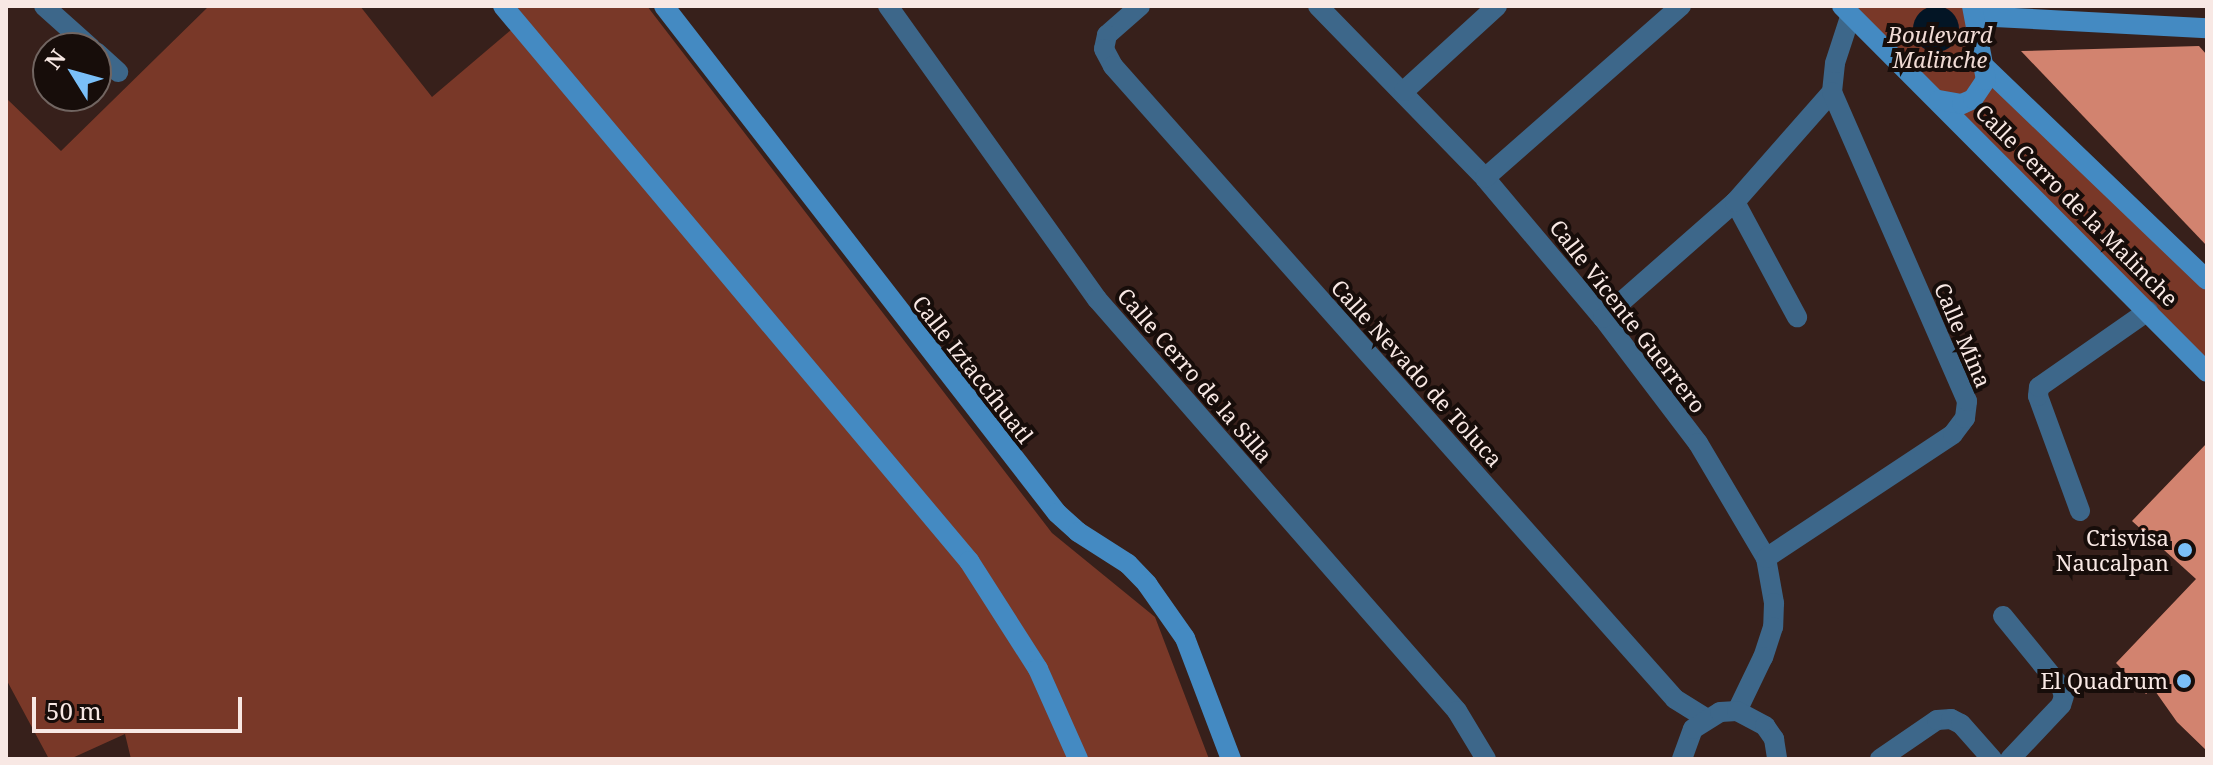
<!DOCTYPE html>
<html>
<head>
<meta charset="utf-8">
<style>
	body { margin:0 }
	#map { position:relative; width:2213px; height:765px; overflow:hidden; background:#37201b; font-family:"Noto Serif",serif }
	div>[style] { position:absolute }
	.green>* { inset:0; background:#793828 }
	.water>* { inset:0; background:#031525 }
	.round { border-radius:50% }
	.building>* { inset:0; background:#d2836f }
	.street>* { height:20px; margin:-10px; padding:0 10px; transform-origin:10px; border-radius:10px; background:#3d678a }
	.secondary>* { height:20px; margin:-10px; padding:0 10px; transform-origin:10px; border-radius:10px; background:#448ac2 }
	.dots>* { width:22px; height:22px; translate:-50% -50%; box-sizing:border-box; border:4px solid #170d0a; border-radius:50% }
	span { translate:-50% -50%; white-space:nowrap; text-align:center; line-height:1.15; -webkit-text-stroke:8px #170d0a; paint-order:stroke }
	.park-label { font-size:22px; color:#f1dbd5; font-style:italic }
	.street-label { font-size:22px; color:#f8e8e4 }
	.poi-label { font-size:22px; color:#f8e8e4 }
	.right { translate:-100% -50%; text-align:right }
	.frame { position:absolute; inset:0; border:8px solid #f8e8e4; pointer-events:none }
	.north { position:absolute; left:32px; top:32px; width:80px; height:80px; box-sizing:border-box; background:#170d0a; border:2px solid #716561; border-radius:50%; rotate:307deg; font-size:22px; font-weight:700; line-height:32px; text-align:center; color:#f8e8e4 }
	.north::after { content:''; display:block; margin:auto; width:28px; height:36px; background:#7abff8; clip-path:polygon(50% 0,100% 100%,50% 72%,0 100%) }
	.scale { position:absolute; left:32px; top:697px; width:210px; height:36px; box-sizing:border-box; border:4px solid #f8e8e4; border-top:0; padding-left:10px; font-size:24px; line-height:28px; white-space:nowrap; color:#f8e8e4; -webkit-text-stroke:6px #170d0a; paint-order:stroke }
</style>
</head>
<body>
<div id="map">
	<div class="green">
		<div style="clip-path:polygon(209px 6px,360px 6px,432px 97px,525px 18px,516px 6px,647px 6px,1052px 533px,1155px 617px,1209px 759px,131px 759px,125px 734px,70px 759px,49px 759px,6px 679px,6px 98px,61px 151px)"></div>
		<div style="clip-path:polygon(1854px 6px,1972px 6px,1986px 68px,2207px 280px,2207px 369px)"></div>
	</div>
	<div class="water">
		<div class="round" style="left:1913px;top:6px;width:46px;height:46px"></div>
	</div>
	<div class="building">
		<div style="clip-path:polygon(2199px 46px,2207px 55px,2207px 246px,2021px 51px)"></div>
		<div style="clip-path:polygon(2207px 443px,2207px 751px,2177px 722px,2153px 688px,2146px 694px,2116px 663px,2196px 579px,2132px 521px)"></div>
	</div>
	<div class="street">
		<div style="left:44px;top:6px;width:63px;rotate:41.8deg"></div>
		<div style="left:888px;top:6px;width:360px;rotate:54.5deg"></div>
		<div style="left:1097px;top:299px;width:547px;rotate:48.85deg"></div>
		<div style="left:1457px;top:711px;width:56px;rotate:58.9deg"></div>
		<div style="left:1140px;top:6px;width:44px;rotate:138.7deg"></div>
		<div style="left:1107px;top:35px;width:14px;rotate:102deg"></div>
		<div style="left:1104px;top:49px;width:19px;rotate:62deg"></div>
		<div style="left:1113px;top:66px;width:846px;rotate:48.4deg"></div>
		<div style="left:1675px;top:699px;width:36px;rotate:32deg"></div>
		<div style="left:1318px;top:6px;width:240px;rotate:45.8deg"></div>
		<div style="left:1485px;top:178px;width:183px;rotate:49.9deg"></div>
		<div style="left:1603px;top:318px;width:157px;rotate:52.8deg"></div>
		<div style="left:1698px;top:443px;width:134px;rotate:59.4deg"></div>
		<div style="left:1766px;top:558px;width:46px;rotate:79.9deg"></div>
		<div style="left:1774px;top:603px;width:24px;rotate:92deg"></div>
		<div style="left:1773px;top:627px;width:32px;rotate:108deg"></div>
		<div style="left:1763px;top:657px;width:60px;rotate:115.7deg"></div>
		<div style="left:96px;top:52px;width:30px;rotate:42deg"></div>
		<div style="left:1404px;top:91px;width:126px;rotate:-42.4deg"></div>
		<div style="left:1485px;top:178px;width:261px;rotate:-41.3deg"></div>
		<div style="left:1735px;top:202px;width:131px;rotate:61.7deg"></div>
		<div style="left:1603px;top:318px;width:176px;rotate:-41.3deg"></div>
		<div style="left:1735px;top:202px;width:147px;rotate:-48.6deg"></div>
		<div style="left:1832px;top:92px;width:29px;rotate:-84deg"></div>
		<div style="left:1835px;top:63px;width:48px;rotate:-71.9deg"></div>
		<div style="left:2080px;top:511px;width:122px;rotate:-110.1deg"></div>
		<div style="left:2038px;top:396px;width:9px;rotate:-84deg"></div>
		<div style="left:2039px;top:387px;width:133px;rotate:-34.9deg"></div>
		<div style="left:1766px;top:558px;width:224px;rotate:-33.5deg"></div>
		<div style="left:1953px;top:434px;width:20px;rotate:-53deg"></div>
		<div style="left:1965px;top:418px;width:17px;rotate:-83deg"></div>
		<div style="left:1967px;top:401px;width:337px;rotate:-113.6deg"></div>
		<div style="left:2003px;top:616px;width:92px;rotate:50.8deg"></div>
		<div style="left:2061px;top:687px;width:9px;rotate:72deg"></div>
		<div style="left:2064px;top:696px;width:9px;rotate:108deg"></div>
		<div style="left:2061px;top:705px;width:74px;rotate:133.4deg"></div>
		<div style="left:1682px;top:759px;width:32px;rotate:-70deg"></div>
		<div style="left:1693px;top:729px;width:32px;rotate:-32deg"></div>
		<div style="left:1720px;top:712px;width:17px;rotate:-3deg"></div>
		<div style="left:1737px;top:711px;width:32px;rotate:28deg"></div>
		<div style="left:1765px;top:726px;width:16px;rotate:55deg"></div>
		<div style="left:1774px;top:739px;width:20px;rotate:81deg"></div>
		<div style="left:1880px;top:759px;width:69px;rotate:-34.4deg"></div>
		<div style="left:1937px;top:720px;width:14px;rotate:-4deg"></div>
		<div style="left:1951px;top:719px;width:11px;rotate:27deg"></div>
		<div style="left:1961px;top:724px;width:47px;rotate:48.5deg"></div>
	</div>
	<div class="secondary">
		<div style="left:503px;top:6px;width:725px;rotate:49.98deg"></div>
		<div style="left:969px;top:561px;width:128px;rotate:57.4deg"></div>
		<div style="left:1038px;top:669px;width:98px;rotate:66deg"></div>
		<div style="left:664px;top:6px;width:641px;rotate:52.22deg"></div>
		<div style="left:1057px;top:513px;width:28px;rotate:42deg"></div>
		<div style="left:1078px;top:532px;width:59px;rotate:32.6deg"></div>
		<div style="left:1128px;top:564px;width:28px;rotate:46deg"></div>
		<div style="left:1147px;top:584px;width:66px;rotate:54.9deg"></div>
		<div style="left:1185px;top:638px;width:129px;rotate:69.2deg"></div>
		<div style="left:1842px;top:6px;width:517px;rotate:45.08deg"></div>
		<div style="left:1975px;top:16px;width:232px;rotate:3deg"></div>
		<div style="left:1986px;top:68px;width:306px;rotate:43.8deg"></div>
		<div style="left:1939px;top:100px;width:23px;rotate:10deg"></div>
		<div style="left:1962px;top:104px;width:12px;rotate:-24deg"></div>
		<div style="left:1973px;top:99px;width:23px;rotate:-56deg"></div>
		<div style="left:1986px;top:80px;width:75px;rotate:-100.7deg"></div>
	</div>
	<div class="dots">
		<div style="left:2185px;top:550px;background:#7abff8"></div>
		<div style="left:2184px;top:681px;background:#7abff8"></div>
	</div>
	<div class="park-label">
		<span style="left:1940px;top:47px">Boulevard<br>Malinche</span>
	</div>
	<div class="street-label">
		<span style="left:2077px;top:205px;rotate:45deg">Calle Cerro de la Malinche</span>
		<span style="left:1628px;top:316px;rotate:52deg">Calle Vicente Guerrero</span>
		<span style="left:1963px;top:335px;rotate:67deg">Calle Mina</span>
		<span style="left:973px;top:369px;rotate:52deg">Calle Iztaccíhuatl</span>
		<span style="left:1417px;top:373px;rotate:48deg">Calle Nevado de Toluca</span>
		<span style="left:1195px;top:375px;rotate:49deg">Calle Cerro de la Silla</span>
	</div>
	<div class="poi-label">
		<span class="right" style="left:2169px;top:550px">Crisvisa<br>Naucalpan</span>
		<span class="right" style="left:2168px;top:681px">El Quadrum</span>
	</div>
	<div class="frame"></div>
	<div class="north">N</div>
	<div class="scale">50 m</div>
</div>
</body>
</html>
